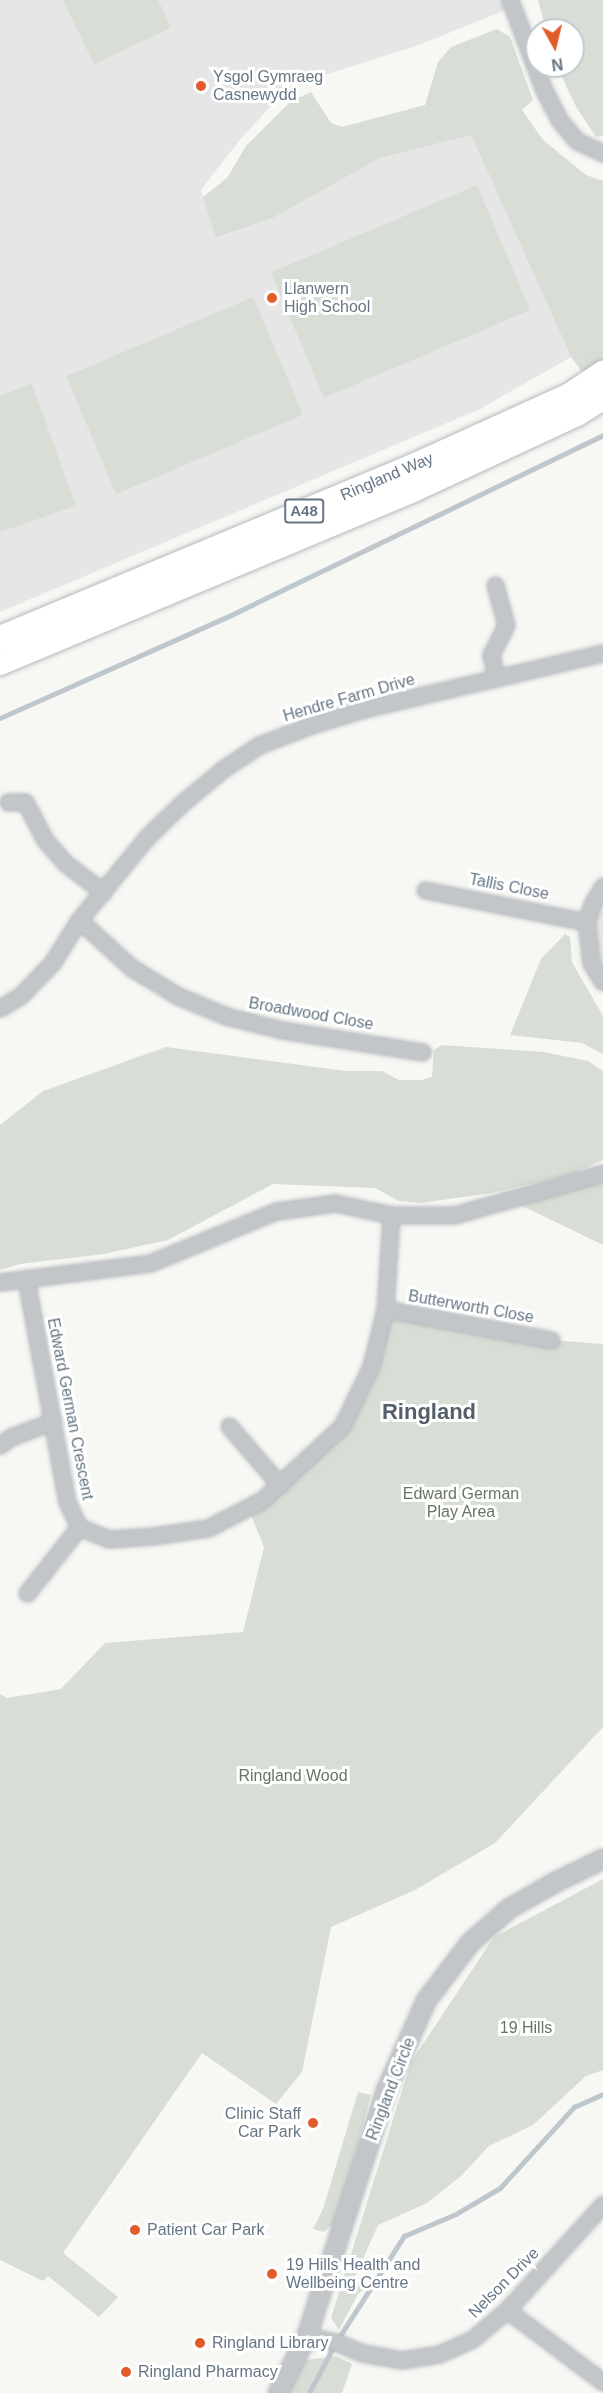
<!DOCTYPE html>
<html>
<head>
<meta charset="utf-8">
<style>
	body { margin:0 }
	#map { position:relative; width:603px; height:2393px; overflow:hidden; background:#f7f7f4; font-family:Arial,sans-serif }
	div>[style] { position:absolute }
	.built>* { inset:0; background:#e5e6e5 }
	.green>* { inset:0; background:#d8ded5; transform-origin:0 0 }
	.stream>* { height:4.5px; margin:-2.25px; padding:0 2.25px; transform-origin:2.25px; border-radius:2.25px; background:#bdc7cc }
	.roads { filter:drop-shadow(0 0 2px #b5b9bd) drop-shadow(0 0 2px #b5b9bd) }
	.minor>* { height:15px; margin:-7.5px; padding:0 7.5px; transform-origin:7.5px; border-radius:7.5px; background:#c2c6c9 }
	.tertiary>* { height:18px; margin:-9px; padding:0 9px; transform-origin:9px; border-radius:9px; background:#c2c6c9 }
	.primary>* { height:24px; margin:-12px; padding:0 12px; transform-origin:12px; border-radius:12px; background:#fff }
	.dots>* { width:16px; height:16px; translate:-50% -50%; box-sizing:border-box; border:3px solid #fff; border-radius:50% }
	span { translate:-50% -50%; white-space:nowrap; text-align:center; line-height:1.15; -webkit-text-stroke:6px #fff; paint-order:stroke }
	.shield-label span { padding:2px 4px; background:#fff; border:2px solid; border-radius:4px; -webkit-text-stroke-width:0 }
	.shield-label { font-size:15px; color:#667685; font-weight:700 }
	.poi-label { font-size:16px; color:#667685 }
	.left { translate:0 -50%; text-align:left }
	.right { translate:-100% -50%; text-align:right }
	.street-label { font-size:16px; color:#667685 }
	.park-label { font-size:16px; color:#657761 }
	.district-label { font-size:22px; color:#545f6a; font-weight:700 }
	.north { position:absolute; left:525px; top:18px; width:60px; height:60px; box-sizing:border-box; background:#fff; border:2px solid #c2c8ce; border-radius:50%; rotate:172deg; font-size:16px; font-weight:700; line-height:24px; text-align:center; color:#667685 }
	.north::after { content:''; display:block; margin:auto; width:21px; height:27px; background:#e25c29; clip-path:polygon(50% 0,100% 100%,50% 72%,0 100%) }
</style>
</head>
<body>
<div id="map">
	<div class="built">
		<div style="clip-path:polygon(0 0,510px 0,513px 7px,419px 45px,321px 76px,279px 97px,238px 142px,201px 190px,217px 238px,275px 217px,380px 158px,471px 135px,571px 357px,480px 409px,0 612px)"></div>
		<div style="clip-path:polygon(603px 886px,603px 982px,591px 963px,592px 904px)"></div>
	</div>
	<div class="green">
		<div style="clip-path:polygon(63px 0,158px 0,171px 28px,94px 64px)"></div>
		<div style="clip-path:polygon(538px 0,603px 0,603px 136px,596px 137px,575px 105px,557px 66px,573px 66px,573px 30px,546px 30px)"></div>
		<div style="clip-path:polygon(497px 29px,510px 37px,533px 100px,522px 110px,543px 140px,586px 175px,603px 181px,603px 360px,583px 373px,571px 357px,471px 135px,380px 158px,275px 217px,216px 238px,203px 197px,227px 178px,246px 146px,290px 102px,311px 92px,331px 123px,342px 127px,425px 105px,438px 62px,451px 47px)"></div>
		<div style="left:477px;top:185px;width:136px;height:224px;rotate:67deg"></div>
		<div style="left:253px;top:297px;width:128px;height:203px;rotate:67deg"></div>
		<div style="clip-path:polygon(32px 384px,76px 506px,0 532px,0 396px)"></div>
		<div style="clip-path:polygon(565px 934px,570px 937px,572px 962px,603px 1016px,603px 1054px,582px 1043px,510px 1035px,541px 959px)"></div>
		<div style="clip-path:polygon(442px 1045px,544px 1052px,588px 1061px,603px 1071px,603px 1160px,572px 1174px,492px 1193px,421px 1203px,399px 1201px,375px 1188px,273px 1184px,168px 1240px,104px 1254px,20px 1264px,0 1270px,0 1125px,43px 1091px,166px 1047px,346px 1071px,382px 1071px,399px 1080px,422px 1080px,432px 1077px,434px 1050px)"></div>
		<div style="clip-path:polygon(603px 1173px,603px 1245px,508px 1199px)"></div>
		<div style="clip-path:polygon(385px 1309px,551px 1340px,603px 1344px,603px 1727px,495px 1843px,415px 1890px,331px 1927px,302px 2072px,276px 2104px,202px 2053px,63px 2253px,118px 2297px,99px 2317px,48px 2276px,43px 2281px,0 2260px,0 1694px,7px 1698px,61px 1689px,105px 1643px,243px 1632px,264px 1547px,248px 1508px,342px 1426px)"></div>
		<div style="clip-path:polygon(603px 1879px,603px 2070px,586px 2076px,533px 2125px,489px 2146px,461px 2176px,427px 2203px,378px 2225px,355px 2277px,363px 2290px,358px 2294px,339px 2330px,331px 2318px,411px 2062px,494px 1937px)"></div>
		<div style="clip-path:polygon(358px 2092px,371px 2095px,336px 2223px,323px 2232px,313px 2229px,323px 2209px)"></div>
		<div style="clip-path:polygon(336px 2356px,352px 2364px,342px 2393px,285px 2393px,305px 2360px)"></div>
	</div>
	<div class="stream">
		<div style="left:0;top:718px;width:248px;rotate:-24deg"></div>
		<div style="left:227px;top:617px;width:418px;rotate:-25.8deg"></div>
		<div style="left:309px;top:2393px;width:58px;rotate:-62.1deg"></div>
		<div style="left:336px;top:2342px;width:126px;rotate:-57.3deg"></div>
		<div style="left:404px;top:2236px;width:56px;rotate:-22.9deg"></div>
		<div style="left:456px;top:2214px;width:51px;rotate:-30.6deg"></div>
		<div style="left:500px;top:2188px;width:110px;rotate:-47.6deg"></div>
		<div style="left:574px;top:2107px;width:32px;rotate:-24deg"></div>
	</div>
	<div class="roads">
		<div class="minor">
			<div style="left:510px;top:0;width:96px;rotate:69.3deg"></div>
			<div style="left:544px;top:90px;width:35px;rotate:63deg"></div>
			<div style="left:560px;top:121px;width:26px;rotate:50deg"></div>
			<div style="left:577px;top:141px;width:29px;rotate:25deg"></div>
			<div style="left:495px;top:585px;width:41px;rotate:74.6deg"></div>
			<div style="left:506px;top:625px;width:34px;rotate:117deg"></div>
			<div style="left:491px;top:655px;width:23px;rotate:77deg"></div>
			<div style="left:8px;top:802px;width:17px"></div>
			<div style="left:25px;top:802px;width:43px;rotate:62.2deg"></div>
			<div style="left:45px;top:840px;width:30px;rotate:49deg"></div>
			<div style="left:65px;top:863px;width:48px;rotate:37.3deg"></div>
			<div style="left:603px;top:886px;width:21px;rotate:121deg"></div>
			<div style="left:592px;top:904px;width:19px;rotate:108deg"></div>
			<div style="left:586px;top:922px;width:41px;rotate:83deg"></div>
			<div style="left:591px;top:963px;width:22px;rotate:58deg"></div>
			<div style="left:425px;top:890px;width:164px;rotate:11.2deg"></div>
			<div style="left:79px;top:920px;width:72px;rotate:42.2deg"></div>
			<div style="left:132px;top:968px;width:54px;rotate:31.3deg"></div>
			<div style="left:178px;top:996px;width:52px;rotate:22.6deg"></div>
			<div style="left:226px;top:1016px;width:58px;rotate:14deg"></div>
			<div style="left:282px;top:1030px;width:142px;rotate:8.9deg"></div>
			<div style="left:0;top:1008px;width:23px;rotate:-31deg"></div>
			<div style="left:20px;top:996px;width:46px;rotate:-45.9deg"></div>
			<div style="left:52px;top:963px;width:51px;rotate:-57.9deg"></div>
			<div style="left:79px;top:920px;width:107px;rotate:-50.7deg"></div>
			<div style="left:147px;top:837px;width:47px;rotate:-44.1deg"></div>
			<div style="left:181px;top:804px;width:55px;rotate:-39.8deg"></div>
			<div style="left:223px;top:769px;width:43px;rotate:-33.7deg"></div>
			<div style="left:259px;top:745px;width:59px;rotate:-20.9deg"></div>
			<div style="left:314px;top:724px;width:56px;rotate:-16.5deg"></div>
			<div style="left:368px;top:708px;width:241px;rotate:-13.2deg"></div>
			<div style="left:26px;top:1279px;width:227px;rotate:79.6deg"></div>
			<div style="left:67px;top:1502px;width:28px;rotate:64deg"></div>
			<div style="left:79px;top:1527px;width:32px;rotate:22deg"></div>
			<div style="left:109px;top:1539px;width:44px;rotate:-3.9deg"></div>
			<div style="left:153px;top:1536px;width:56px;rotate:-8.3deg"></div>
			<div style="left:208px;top:1528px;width:61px;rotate:-27.4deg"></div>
			<div style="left:262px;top:1500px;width:109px;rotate:-42.8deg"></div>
			<div style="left:342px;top:1426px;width:67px;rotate:-64.2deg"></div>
			<div style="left:371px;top:1366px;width:59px;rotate:-76.2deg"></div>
			<div style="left:385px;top:1309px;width:94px;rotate:-86.3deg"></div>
			<div style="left:0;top:1282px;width:151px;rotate:-7.2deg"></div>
			<div style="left:150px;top:1263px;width:136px;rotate:-22.4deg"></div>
			<div style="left:276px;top:1211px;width:60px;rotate:-7.7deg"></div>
			<div style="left:335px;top:1203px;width:57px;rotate:12.1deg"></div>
			<div style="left:391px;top:1215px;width:63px"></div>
			<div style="left:454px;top:1215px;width:155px;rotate:-15.7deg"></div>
			<div style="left:385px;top:1309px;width:169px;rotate:10.6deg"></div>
			<div style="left:229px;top:1426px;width:78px;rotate:49.2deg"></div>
			<div style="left:0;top:1445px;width:14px;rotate:-36deg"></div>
			<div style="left:11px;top:1437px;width:45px;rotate:-20.9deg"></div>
			<div style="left:27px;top:1593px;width:84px;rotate:-51.8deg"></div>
			<div style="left:507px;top:2310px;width:120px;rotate:36.9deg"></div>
			<div style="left:307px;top:2336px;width:30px;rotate:12deg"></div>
			<div style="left:336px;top:2342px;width:28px;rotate:23deg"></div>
			<div style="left:362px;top:2353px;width:40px;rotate:10deg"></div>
			<div style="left:401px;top:2360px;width:38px;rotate:-9deg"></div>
			<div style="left:439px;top:2354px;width:35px;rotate:-24deg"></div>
			<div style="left:471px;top:2340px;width:47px;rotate:-39.8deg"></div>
			<div style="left:507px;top:2310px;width:143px;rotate:-47.8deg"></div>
		</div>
		<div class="tertiary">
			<div style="left:278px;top:2393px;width:64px;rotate:-63deg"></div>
			<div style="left:307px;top:2336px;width:257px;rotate:-72.1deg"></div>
			<div style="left:386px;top:2091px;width:98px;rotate:-66deg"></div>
			<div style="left:426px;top:2001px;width:73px;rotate:-52.8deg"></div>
			<div style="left:470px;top:1943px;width:53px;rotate:-41.2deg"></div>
			<div style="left:510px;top:1908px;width:53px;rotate:-29.5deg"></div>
			<div style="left:556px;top:1882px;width:52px;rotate:-26.1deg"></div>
		</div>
		<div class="primary">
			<div style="left:0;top:638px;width:443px;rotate:-22.6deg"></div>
			<div style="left:409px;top:468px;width:177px;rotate:-24.4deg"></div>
			<div style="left:570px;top:395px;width:40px;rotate:-34deg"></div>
			<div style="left:0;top:663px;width:448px;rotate:-22.7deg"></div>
			<div style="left:413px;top:490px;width:181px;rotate:-24.9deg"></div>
			<div style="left:577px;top:414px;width:31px;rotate:-32deg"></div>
		</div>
	</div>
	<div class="dots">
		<div style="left:201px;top:86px;background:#e25c29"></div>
		<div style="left:272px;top:298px;background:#e25c29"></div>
		<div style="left:313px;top:2123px;background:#e25c29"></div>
		<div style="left:135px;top:2230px;background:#e25c29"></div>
		<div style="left:272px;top:2274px;background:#e25c29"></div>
		<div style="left:200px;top:2343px;background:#e25c29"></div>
		<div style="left:126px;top:2372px;background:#e25c29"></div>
	</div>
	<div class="shield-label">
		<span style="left:304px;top:511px">A48</span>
	</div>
	<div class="poi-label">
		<span class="left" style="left:213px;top:86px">Ysgol Gymraeg<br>Casnewydd</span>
		<span class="left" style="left:284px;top:298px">Llanwern<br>High School</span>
		<span class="right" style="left:301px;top:2123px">Clinic Staff<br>Car Park</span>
		<span class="left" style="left:147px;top:2230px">Patient Car Park</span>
		<span class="left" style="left:286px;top:2274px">19 Hills Health and<br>Wellbeing Centre</span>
		<span class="left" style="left:212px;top:2343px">Ringland Library</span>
		<span class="left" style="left:138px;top:2372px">Ringland Pharmacy</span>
	</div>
	<div class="street-label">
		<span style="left:387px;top:477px;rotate:-23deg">Ringland Way</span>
		<span style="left:349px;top:698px;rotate:-16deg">Hendre Farm Drive</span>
		<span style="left:509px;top:887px;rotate:11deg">Tallis Close</span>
		<span style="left:311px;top:1014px;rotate:10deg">Broadwood Close</span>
		<span style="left:471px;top:1307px;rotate:10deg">Butterworth Close</span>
		<span style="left:70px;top:1409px;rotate:79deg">Edward German Crescent</span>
		<span style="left:391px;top:2089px;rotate:-69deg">Ringland Circle</span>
		<span style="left:504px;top:2283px;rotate:-45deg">Nelson Drive</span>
	</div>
	<div class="park-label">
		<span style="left:461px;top:1503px">Edward German<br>Play Area</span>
		<span style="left:293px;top:1776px">Ringland Wood</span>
		<span style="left:526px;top:2028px">19 Hills</span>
	</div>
	<div class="district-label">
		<span style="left:429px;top:1412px">Ringland</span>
	</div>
	<div class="north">N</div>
</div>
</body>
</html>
